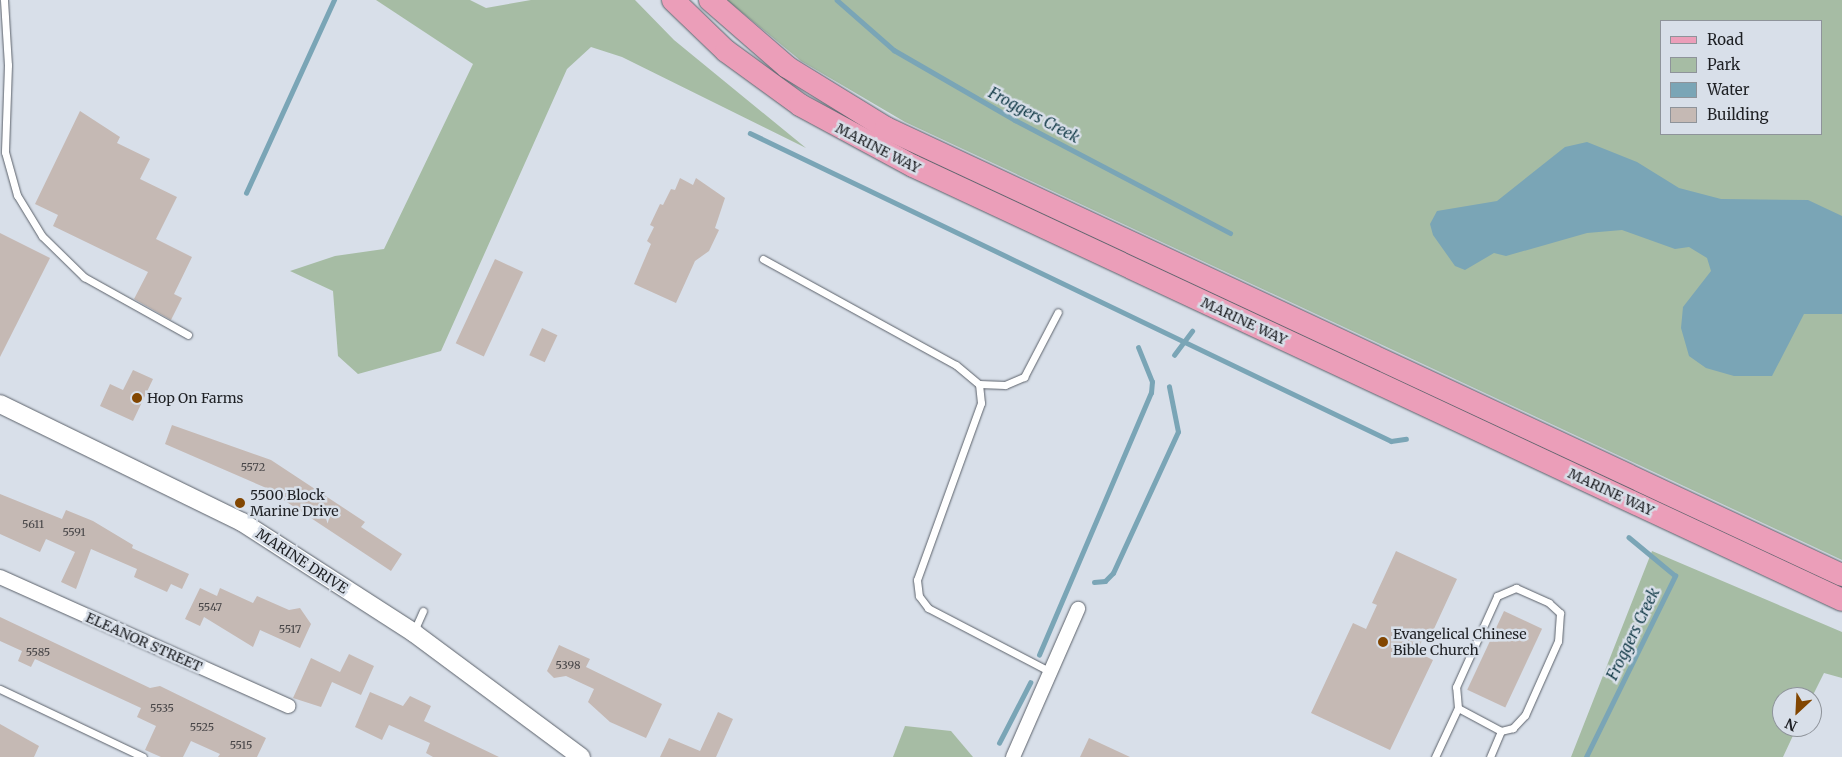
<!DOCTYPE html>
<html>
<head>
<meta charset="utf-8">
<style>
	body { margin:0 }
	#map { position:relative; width:1842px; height:757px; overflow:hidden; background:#d8dfe9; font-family:Merriweather,serif }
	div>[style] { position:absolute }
	.green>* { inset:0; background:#a6bca4 }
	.water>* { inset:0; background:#7aa5b6 }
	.stream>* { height:4.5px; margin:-2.25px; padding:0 2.25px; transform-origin:2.25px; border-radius:2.25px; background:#7aa5b6 }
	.building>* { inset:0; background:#c5b9b4; transform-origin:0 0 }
	.roads { filter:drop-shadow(0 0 1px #5b616a) drop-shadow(0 0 1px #5b616a) }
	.service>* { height:7px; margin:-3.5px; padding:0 3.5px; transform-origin:3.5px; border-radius:3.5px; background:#fff }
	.minor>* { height:14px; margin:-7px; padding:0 7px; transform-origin:7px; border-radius:7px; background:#fff }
	.tertiary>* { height:18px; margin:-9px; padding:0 9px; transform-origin:9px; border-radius:9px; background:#fff }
	.primary>* { height:22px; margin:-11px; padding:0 11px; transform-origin:11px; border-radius:11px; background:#eb9eb9 }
	.dots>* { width:14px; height:14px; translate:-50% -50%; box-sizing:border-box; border:2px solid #d8dfe9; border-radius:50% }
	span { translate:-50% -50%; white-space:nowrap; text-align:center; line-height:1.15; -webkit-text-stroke:5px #d8dfe9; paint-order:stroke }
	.number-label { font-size:11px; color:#484648 }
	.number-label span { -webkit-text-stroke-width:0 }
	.street-label { font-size:14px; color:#1e2024 }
	.poi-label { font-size:14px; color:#1e2024 }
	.left { translate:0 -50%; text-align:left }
	.water-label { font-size:15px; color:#123a47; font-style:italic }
	.legend { position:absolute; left:1660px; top:20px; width:162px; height:115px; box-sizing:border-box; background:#d8dfe9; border:1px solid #8e939a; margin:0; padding:6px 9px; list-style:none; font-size:15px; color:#1e2024 }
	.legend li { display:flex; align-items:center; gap:10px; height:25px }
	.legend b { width:25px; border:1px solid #8e939a }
	.north { position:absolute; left:1772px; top:687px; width:50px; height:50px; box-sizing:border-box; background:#d8dfe9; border:1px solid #8e939a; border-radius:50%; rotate:205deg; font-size:14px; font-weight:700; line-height:20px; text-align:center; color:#1e2024 }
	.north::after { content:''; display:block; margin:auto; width:18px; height:22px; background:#824601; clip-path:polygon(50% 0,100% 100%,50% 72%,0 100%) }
</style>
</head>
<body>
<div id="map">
	<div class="green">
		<div style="clip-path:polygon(376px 0,470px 0,486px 8px,531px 0,635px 0,674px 40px,806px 148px,622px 57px,591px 47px,567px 69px,441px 351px,358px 374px,338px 356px,333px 291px,290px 271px,335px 256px,384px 249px,473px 64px)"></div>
		<div style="clip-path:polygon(evenodd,727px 0,1842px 0,1842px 560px,905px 122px,801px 61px,727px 0,1661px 21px,1821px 21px,1821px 134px,1661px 134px,1661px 21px)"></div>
		<div style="clip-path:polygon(1652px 551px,1842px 632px,1842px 678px,1824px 673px,1812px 697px,1782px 697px,1782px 727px,1797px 727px,1783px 757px,1571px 757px)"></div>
		<div style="clip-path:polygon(905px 726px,951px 731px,973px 757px,893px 757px)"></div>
	</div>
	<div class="water">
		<div style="clip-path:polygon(1587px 142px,1637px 162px,1679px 188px,1721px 199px,1808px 200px,1842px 216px,1842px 314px,1804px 314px,1772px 376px,1734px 376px,1706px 368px,1689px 356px,1681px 328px,1683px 307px,1711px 271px,1707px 258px,1689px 247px,1675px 249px,1622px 230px,1587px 233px,1506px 256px,1494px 253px,1465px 270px,1455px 266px,1433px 235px,1430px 224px,1437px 211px,1497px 201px,1565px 147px)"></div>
	</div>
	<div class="stream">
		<div style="left:837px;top:0;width:76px;rotate:41.3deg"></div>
		<div style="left:894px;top:50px;width:140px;rotate:30deg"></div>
		<div style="left:1015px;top:120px;width:243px;rotate:27.7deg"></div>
		<div style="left:750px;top:133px;width:711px;rotate:25.66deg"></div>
		<div style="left:1391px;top:441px;width:15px;rotate:-8deg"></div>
		<div style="left:246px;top:193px;width:212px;rotate:-65.5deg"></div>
		<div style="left:1174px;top:355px;width:30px;rotate:-53deg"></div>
		<div style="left:1094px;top:582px;width:11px;rotate:-5deg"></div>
		<div style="left:1105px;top:581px;width:11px;rotate:-45deg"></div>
		<div style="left:1113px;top:573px;width:155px;rotate:-65.3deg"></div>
		<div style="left:1178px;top:432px;width:46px;rotate:-101.3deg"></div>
		<div style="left:1039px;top:655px;width:285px;rotate:-66.9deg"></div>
		<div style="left:1151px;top:393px;width:11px;rotate:-85deg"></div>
		<div style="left:1152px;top:382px;width:37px;rotate:-112deg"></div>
		<div style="left:999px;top:743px;width:68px;rotate:-62.7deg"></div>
		<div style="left:1586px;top:757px;width:202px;rotate:-63.8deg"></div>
		<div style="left:1675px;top:576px;width:60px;rotate:-140.4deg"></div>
	</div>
	<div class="building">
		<div style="clip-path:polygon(80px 111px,120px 137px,117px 143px,150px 159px,140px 179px,177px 197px,156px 239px,192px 257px,174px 294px,182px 298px,171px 320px,134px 299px,148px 272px,53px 226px,58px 215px,35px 204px)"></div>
		<div style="clip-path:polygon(680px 178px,693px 185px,696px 178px,725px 198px,715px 228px,719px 230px,709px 251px,695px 261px,676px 303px,634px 284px,651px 244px,647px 241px,654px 227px,650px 225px,660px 204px,663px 205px,671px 189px,675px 190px)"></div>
		<div style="clip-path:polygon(0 233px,50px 258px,0 357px)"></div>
		<div style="left:495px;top:259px;width:31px;height:93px;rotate:25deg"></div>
		<div style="left:542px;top:328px;width:17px;height:30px;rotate:25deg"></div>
		<div style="clip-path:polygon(133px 370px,153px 379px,133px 421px,100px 406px,110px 384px,123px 390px)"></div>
		<div style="clip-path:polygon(172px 425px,271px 460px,365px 522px,361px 527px,402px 554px,391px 571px,264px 487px,165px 444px)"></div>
		<div style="clip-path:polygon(0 494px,62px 519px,66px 510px,93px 521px,133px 545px,132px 548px,189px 574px,182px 589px,171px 584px,167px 592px,134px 577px,137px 569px,91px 549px,76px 589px,61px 582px,75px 552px,46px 539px,40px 552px,0 534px)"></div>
		<div style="clip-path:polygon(1396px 551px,1457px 579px,1433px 631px,1427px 629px,1417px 652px,1433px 660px,1390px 750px,1311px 713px,1353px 623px,1366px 629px,1377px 605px,1372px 603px)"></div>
		<div style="clip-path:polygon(200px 588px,217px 596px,220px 588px,253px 603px,257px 596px,289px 610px,300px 608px,311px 624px,300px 648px,260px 630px,253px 647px,204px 617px,200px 626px,185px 619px)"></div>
		<div style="left:1504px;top:611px;width:42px;height:87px;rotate:25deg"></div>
		<div style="clip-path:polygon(0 617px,150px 688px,160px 686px,266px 738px,257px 757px,218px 757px,220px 754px,191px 741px,183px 757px,161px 757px,145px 750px,156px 726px,137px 717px,141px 708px,35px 659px,31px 667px,18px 661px,22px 651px,0 641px)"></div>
		<div style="clip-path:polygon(559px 645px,590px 659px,586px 667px,662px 704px,646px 738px,610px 722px,588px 702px,594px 689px,566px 676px,554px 678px,547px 671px)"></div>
		<div style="clip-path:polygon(349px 654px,374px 666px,361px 695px,332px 682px,321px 707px,293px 698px,311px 658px,340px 672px)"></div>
		<div style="clip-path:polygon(370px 692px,403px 706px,410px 696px,431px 706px,424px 721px,499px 757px,433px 757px,426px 753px,430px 743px,389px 725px,382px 740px,355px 727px)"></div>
		<div style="clip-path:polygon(718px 712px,733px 719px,716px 757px,660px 757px,669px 738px,700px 751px)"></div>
		<div style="clip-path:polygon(0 724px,39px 746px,34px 757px,0 757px)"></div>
		<div style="clip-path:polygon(1089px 738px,1130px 757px,1080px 757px)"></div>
	</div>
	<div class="roads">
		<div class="service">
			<div style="left:4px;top:0;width:65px;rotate:86.5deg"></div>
			<div style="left:8px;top:65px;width:87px;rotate:92deg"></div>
			<div style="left:5px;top:152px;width:45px;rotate:74.4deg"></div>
			<div style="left:17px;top:195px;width:48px;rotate:58.6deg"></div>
			<div style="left:42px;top:236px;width:59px;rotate:44.3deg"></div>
			<div style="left:84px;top:277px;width:119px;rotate:29.1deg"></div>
			<div style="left:763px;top:259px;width:220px;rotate:28.8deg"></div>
			<div style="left:956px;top:365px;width:30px;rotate:40deg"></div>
			<div style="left:979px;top:384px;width:19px;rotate:84deg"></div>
			<div style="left:981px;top:403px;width:188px;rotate:109.9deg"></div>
			<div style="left:917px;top:580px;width:16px;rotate:83deg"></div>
			<div style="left:919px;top:596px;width:15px;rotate:53deg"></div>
			<div style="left:928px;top:608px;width:136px;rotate:27.5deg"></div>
			<div style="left:979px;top:384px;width:26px;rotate:2deg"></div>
			<div style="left:1005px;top:385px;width:21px;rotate:-23deg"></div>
			<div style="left:1024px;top:377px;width:73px;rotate:-62.4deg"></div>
			<div style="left:414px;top:631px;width:22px;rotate:-66deg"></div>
			<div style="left:0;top:689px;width:158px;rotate:25.4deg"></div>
			<div style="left:1458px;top:708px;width:21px;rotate:-95deg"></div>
			<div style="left:1456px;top:687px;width:100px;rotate:-65.7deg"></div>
			<div style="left:1497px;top:596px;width:21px;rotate:-23deg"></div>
			<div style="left:1516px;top:588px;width:36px;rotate:24deg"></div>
			<div style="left:1549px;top:603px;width:15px;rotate:42deg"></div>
			<div style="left:1560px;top:613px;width:28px;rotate:94deg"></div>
			<div style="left:1558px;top:641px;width:81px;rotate:114deg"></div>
			<div style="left:1525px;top:715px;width:18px;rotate:133deg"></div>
			<div style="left:1513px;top:728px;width:12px;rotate:166deg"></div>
			<div style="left:1435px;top:757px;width:54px;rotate:-64.9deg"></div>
			<div style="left:1458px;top:708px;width:49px;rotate:28.1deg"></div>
			<div style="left:1501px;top:731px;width:28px;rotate:113deg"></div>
		</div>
		<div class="minor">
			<div style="left:0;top:577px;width:316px;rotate:24.1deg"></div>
			<div style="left:1013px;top:757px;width:162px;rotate:-66.3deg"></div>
		</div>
		<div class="tertiary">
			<div style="left:0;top:404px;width:269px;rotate:26deg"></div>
			<div style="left:242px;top:522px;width:205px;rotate:32.8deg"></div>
			<div style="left:414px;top:633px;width:208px;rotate:36.6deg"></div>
		</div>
		<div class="primary">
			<div style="left:673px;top:0;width:74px;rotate:43.9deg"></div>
			<div style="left:726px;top:51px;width:92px;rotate:36.1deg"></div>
			<div style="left:800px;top:105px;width:128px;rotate:28.4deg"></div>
			<div style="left:913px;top:166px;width:1025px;rotate:25.04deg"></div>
			<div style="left:710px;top:0;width:102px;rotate:41deg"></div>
			<div style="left:787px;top:67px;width:116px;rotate:31.6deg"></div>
			<div style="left:886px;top:128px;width:1055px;rotate:25.06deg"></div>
		</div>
	</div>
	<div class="dots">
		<div style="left:137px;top:398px;background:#824601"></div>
		<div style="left:240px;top:503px;background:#824601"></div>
		<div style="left:1383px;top:642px;background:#824601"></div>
	</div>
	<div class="number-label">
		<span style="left:253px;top:467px">5572</span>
		<span style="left:33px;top:524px">5611</span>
		<span style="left:74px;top:532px">5591</span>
		<span style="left:210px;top:607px">5547</span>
		<span style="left:290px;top:629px">5517</span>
		<span style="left:38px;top:652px">5585</span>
		<span style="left:568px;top:665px">5398</span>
		<span style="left:162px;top:708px">5535</span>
		<span style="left:202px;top:727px">5525</span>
		<span style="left:241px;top:745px">5515</span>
	</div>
	<div class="street-label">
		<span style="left:878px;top:148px;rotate:27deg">MARINE WAY</span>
		<span style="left:1244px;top:321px;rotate:25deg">MARINE WAY</span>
		<span style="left:1611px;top:492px;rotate:25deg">MARINE WAY</span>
		<span style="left:302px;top:561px;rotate:33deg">MARINE DRIVE</span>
		<span style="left:144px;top:642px;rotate:24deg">ELEANOR STREET</span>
	</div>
	<div class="poi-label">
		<span class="left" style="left:147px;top:398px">Hop On Farms</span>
		<span class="left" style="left:250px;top:503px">5500 Block<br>Marine Drive</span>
		<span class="left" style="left:1393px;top:642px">Evangelical Chinese<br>Bible Church</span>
	</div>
	<div class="water-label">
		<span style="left:1034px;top:115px;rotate:28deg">Froggers Creek</span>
		<span style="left:1633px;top:634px;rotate:-64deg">Froggers Creek</span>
	</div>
	<ul class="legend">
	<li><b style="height:6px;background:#eb9eb9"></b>Road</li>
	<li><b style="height:14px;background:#a6bca4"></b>Park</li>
	<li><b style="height:14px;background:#7aa5b6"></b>Water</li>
	<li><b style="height:14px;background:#c5b9b4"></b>Building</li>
	</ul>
	<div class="north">N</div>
</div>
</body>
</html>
